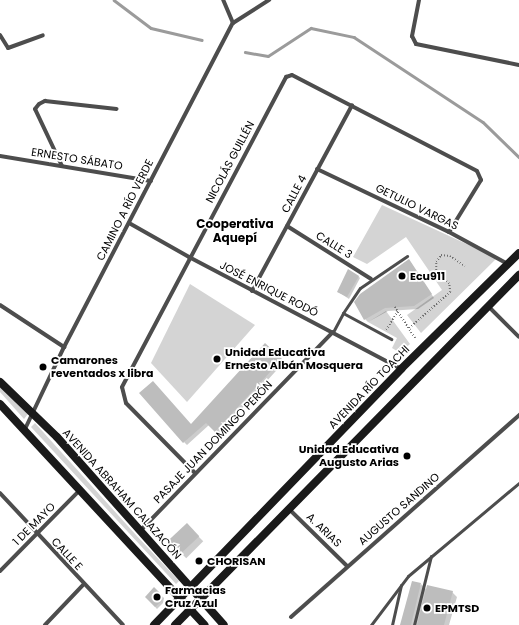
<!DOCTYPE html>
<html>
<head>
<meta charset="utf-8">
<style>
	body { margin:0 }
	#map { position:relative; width:519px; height:625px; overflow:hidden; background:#fff; font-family:Poppins,sans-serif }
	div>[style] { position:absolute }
	.green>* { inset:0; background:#d4d4d4 }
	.shadow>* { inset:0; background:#0003; transform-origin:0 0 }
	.stream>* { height:2.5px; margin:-1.25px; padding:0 1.25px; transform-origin:1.25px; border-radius:1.25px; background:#9b9b9b }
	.building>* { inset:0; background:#bdbdbd; transform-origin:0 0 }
	.path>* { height:1.5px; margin-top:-0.75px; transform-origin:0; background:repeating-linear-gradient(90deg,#6f6f6f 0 1px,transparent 0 3px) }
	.service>* { height:3px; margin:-1.5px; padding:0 1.5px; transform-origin:1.5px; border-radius:1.5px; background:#4d4d4d }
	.minor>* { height:4px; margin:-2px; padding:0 2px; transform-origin:2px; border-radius:2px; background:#4d4d4d }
	.secondary>* { height:8px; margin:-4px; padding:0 4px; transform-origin:4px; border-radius:4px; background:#1a1a1a }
	.dots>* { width:11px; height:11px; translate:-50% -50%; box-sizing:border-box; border:2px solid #fff; border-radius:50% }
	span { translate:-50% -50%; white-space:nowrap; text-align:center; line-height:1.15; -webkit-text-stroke:3.5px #fff; paint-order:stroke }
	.street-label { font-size:11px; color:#000 }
	.poi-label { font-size:11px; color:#000; font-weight:700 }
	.left { translate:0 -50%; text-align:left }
	.right { translate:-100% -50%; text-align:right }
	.neighbourhood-label { font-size:12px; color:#000; font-weight:700 }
</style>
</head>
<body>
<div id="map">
	<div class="green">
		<div style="clip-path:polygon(382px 205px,497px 258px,421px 333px,407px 315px,442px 290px,406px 237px,367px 264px,353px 257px)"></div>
		<div style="clip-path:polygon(190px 284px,255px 325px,187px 402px,151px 363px)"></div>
		<div style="clip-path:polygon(386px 311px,410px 344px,400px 353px,392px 348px,397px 338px,368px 322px)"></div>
		<div style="clip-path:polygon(0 385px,28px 414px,24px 419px,0 392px)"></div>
		<div style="clip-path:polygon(35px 423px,136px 535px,179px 581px,176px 584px,31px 427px)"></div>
	</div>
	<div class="shadow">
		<div style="clip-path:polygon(409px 260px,434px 298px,418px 309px,388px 311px,368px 322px,365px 319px)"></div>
		<div style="clip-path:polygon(358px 276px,360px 278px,349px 299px,340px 293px)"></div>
		<div style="clip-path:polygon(265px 344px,284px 362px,219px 434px,209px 425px,187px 445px,184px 442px)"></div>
		<div style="left:187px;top:525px;width:23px;height:24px;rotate:45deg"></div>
		<div style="clip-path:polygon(421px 584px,427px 590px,452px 592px,457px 597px,449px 625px,401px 625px)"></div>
		<div style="clip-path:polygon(154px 589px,164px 598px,163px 603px,157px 609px,146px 597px)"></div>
	</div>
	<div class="stream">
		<div style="left:114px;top:0;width:46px;rotate:37.1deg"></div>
		<div style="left:151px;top:28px;width:52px;rotate:13.2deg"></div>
		<div style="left:245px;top:52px;width:23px;rotate:10deg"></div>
		<div style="left:268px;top:56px;width:51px;rotate:-33.1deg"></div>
		<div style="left:311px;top:28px;width:44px;rotate:11.8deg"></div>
		<div style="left:354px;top:37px;width:154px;rotate:33.4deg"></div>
		<div style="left:483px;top:122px;width:50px;rotate:44.2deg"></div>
	</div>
	<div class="building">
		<div style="clip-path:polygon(409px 259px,432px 294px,414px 306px,385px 308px,364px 320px,354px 302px,360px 294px)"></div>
		<div style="clip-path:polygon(348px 269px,359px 276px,347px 297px,337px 292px)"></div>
		<div style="clip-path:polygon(265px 343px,282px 359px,215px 432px,206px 423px,183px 443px,139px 393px,153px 381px,191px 424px)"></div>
		<div style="left:187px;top:523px;width:18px;height:26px;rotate:47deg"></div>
		<div style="clip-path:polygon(412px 581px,421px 583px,411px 625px,400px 625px)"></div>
		<div style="clip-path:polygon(427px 585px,453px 591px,444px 625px,417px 625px)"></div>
		<div style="clip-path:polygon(154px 587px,162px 595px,162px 601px,155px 607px,145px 597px)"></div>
	</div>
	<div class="path">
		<div style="left:395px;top:307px;width:38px;rotate:57deg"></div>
		<div style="left:409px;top:328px;width:55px;rotate:-41.3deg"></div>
		<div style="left:450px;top:292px;width:8px;rotate:-97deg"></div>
		<div style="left:449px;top:284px;width:17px;rotate:-140deg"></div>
		<div style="left:436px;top:273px;width:11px;rotate:-90deg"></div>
		<div style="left:436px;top:262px;width:9px;rotate:-54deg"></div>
		<div style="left:441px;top:255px;width:9px;rotate:6deg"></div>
		<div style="left:450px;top:256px;width:18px;rotate:34deg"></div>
		<div style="left:386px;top:330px;width:22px;rotate:-58deg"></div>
	</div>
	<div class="service">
		<div style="left:343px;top:313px;width:30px;rotate:-56deg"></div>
		<div style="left:360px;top:288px;width:57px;rotate:-34.2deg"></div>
		<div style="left:333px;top:332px;width:21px;rotate:-62deg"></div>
		<div style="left:343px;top:313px;width:55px;rotate:28.4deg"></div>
		<div style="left:371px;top:625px;width:61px;rotate:-52.9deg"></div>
		<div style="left:408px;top:576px;width:145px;rotate:-40deg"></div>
		<div style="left:392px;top:625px;width:41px;rotate:-77.3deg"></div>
		<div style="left:414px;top:625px;width:71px;rotate:-76.2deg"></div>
	</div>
	<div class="minor">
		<div style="left:419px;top:0;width:37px;rotate:101deg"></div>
		<div style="left:412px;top:36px;width:9px;rotate:63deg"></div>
		<div style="left:416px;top:44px;width:105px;rotate:11.5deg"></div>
		<div style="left:233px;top:23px;width:43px;rotate:-32.6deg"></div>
		<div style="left:0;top:35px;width:15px;rotate:58deg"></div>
		<div style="left:8px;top:48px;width:37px;rotate:-20deg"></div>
		<div style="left:0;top:156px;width:153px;rotate:9.4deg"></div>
		<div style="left:62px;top:166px;width:63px;rotate:-115.3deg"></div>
		<div style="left:35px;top:109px;width:6px;rotate:-51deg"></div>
		<div style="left:39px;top:104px;width:7px;rotate:-27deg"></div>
		<div style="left:45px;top:101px;width:72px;rotate:6.3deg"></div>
		<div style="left:317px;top:169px;width:146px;rotate:25.5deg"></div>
		<div style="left:449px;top:232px;width:67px;rotate:28.5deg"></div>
		<div style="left:129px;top:223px;width:69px;rotate:29.5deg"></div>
		<div style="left:189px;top:257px;width:240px;rotate:27.8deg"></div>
		<div style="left:287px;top:226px;width:99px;rotate:32.2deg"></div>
		<div style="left:252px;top:291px;width:211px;rotate:-61.7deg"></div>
		<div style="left:0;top:305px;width:77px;rotate:33.3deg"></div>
		<div style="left:489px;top:307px;width:42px;rotate:45deg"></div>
		<div style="left:25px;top:429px;width:91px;rotate:-64.6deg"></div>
		<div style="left:64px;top:347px;width:365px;rotate:-62.5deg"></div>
		<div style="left:233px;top:23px;width:25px;rotate:-113deg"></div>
		<div style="left:195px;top:473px;width:98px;rotate:-134.6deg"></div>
		<div style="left:126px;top:403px;width:16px;rotate:-104deg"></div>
		<div style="left:122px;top:387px;width:351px;rotate:-62.1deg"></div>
		<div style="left:286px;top:77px;width:6px;rotate:-18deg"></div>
		<div style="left:292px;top:75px;width:208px;rotate:27.4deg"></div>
		<div style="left:477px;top:171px;width:10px;rotate:66deg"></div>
		<div style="left:481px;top:180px;width:61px;rotate:121.6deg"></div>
		<div style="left:0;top:493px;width:180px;rotate:47deg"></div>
		<div style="left:289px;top:509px;width:81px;rotate:44.5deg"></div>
		<div style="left:140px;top:531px;width:277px;rotate:-45.9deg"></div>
		<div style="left:0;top:571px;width:115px;rotate:-45.4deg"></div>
		<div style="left:291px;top:617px;width:305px;rotate:-41.5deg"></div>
		<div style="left:45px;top:625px;width:55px;rotate:-46.5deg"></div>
	</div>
	<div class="secondary">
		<div style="left:0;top:382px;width:79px;rotate:44deg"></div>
		<div style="left:57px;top:437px;width:251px;rotate:48.4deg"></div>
		<div style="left:0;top:404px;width:301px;rotate:47.2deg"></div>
		<div style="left:154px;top:625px;width:356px;rotate:-46deg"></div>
		<div style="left:401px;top:369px;width:165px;rotate:-44.5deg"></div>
		<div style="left:175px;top:625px;width:491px;rotate:-45.5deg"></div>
	</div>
	<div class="dots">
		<div style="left:402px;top:276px;background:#000"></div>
		<div style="left:217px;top:359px;background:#000"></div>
		<div style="left:43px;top:367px;background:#000"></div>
		<div style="left:407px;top:456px;background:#000"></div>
		<div style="left:199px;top:561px;background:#000"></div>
		<div style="left:157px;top:597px;background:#000"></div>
		<div style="left:427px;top:608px;background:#000"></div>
	</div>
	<div class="street-label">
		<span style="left:77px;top:159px;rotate:9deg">ERNESTO SÁBATO</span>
		<span style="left:230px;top:162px;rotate:-62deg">NICOLÁS GUILLÉN</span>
		<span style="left:294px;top:194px;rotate:-62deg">CALLE 4</span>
		<span style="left:417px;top:207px;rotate:26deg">GETULIO VARGAS</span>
		<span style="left:125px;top:210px;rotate:-63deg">CAMINO A RÍO VERDE</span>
		<span style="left:334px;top:245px;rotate:32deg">CALLE 3</span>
		<span style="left:269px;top:289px;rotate:27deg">JOSÉ ENRIQUE RODÓ</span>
		<span style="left:369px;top:387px;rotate:-46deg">AVENIDA RÍO TOACHI</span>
		<span style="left:213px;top:442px;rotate:-46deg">PASAJE JUAN DOMINGO PERÓN</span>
		<span style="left:122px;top:494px;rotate:48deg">AVENIDA ABRAHAM CALAZACÓN</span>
		<span style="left:399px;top:509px;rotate:-41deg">AUGUSTO SANDINO</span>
		<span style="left:34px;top:524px;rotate:-45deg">1 DE MAYO</span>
		<span style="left:324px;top:530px;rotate:44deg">A. ARIAS</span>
		<span style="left:67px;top:554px;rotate:47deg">CALLE E</span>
	</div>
	<div class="poi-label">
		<span class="left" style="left:410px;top:276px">Ecu911</span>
		<span class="left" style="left:225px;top:359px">Unidad Educativa<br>Ernesto Albán Mosquera</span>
		<span class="left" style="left:51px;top:367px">Camarones<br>reventados x libra</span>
		<span class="right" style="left:399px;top:456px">Unidad Educativa<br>Augusto Arias</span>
		<span class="left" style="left:207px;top:561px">CHORISAN</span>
		<span class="left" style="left:165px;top:597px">Farmacias<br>Cruz Azul</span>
		<span class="left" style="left:435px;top:608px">EPMTSD</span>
	</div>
	<div class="neighbourhood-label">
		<span style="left:235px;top:231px">Cooperativa<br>Aquepí</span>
	</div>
</div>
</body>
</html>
